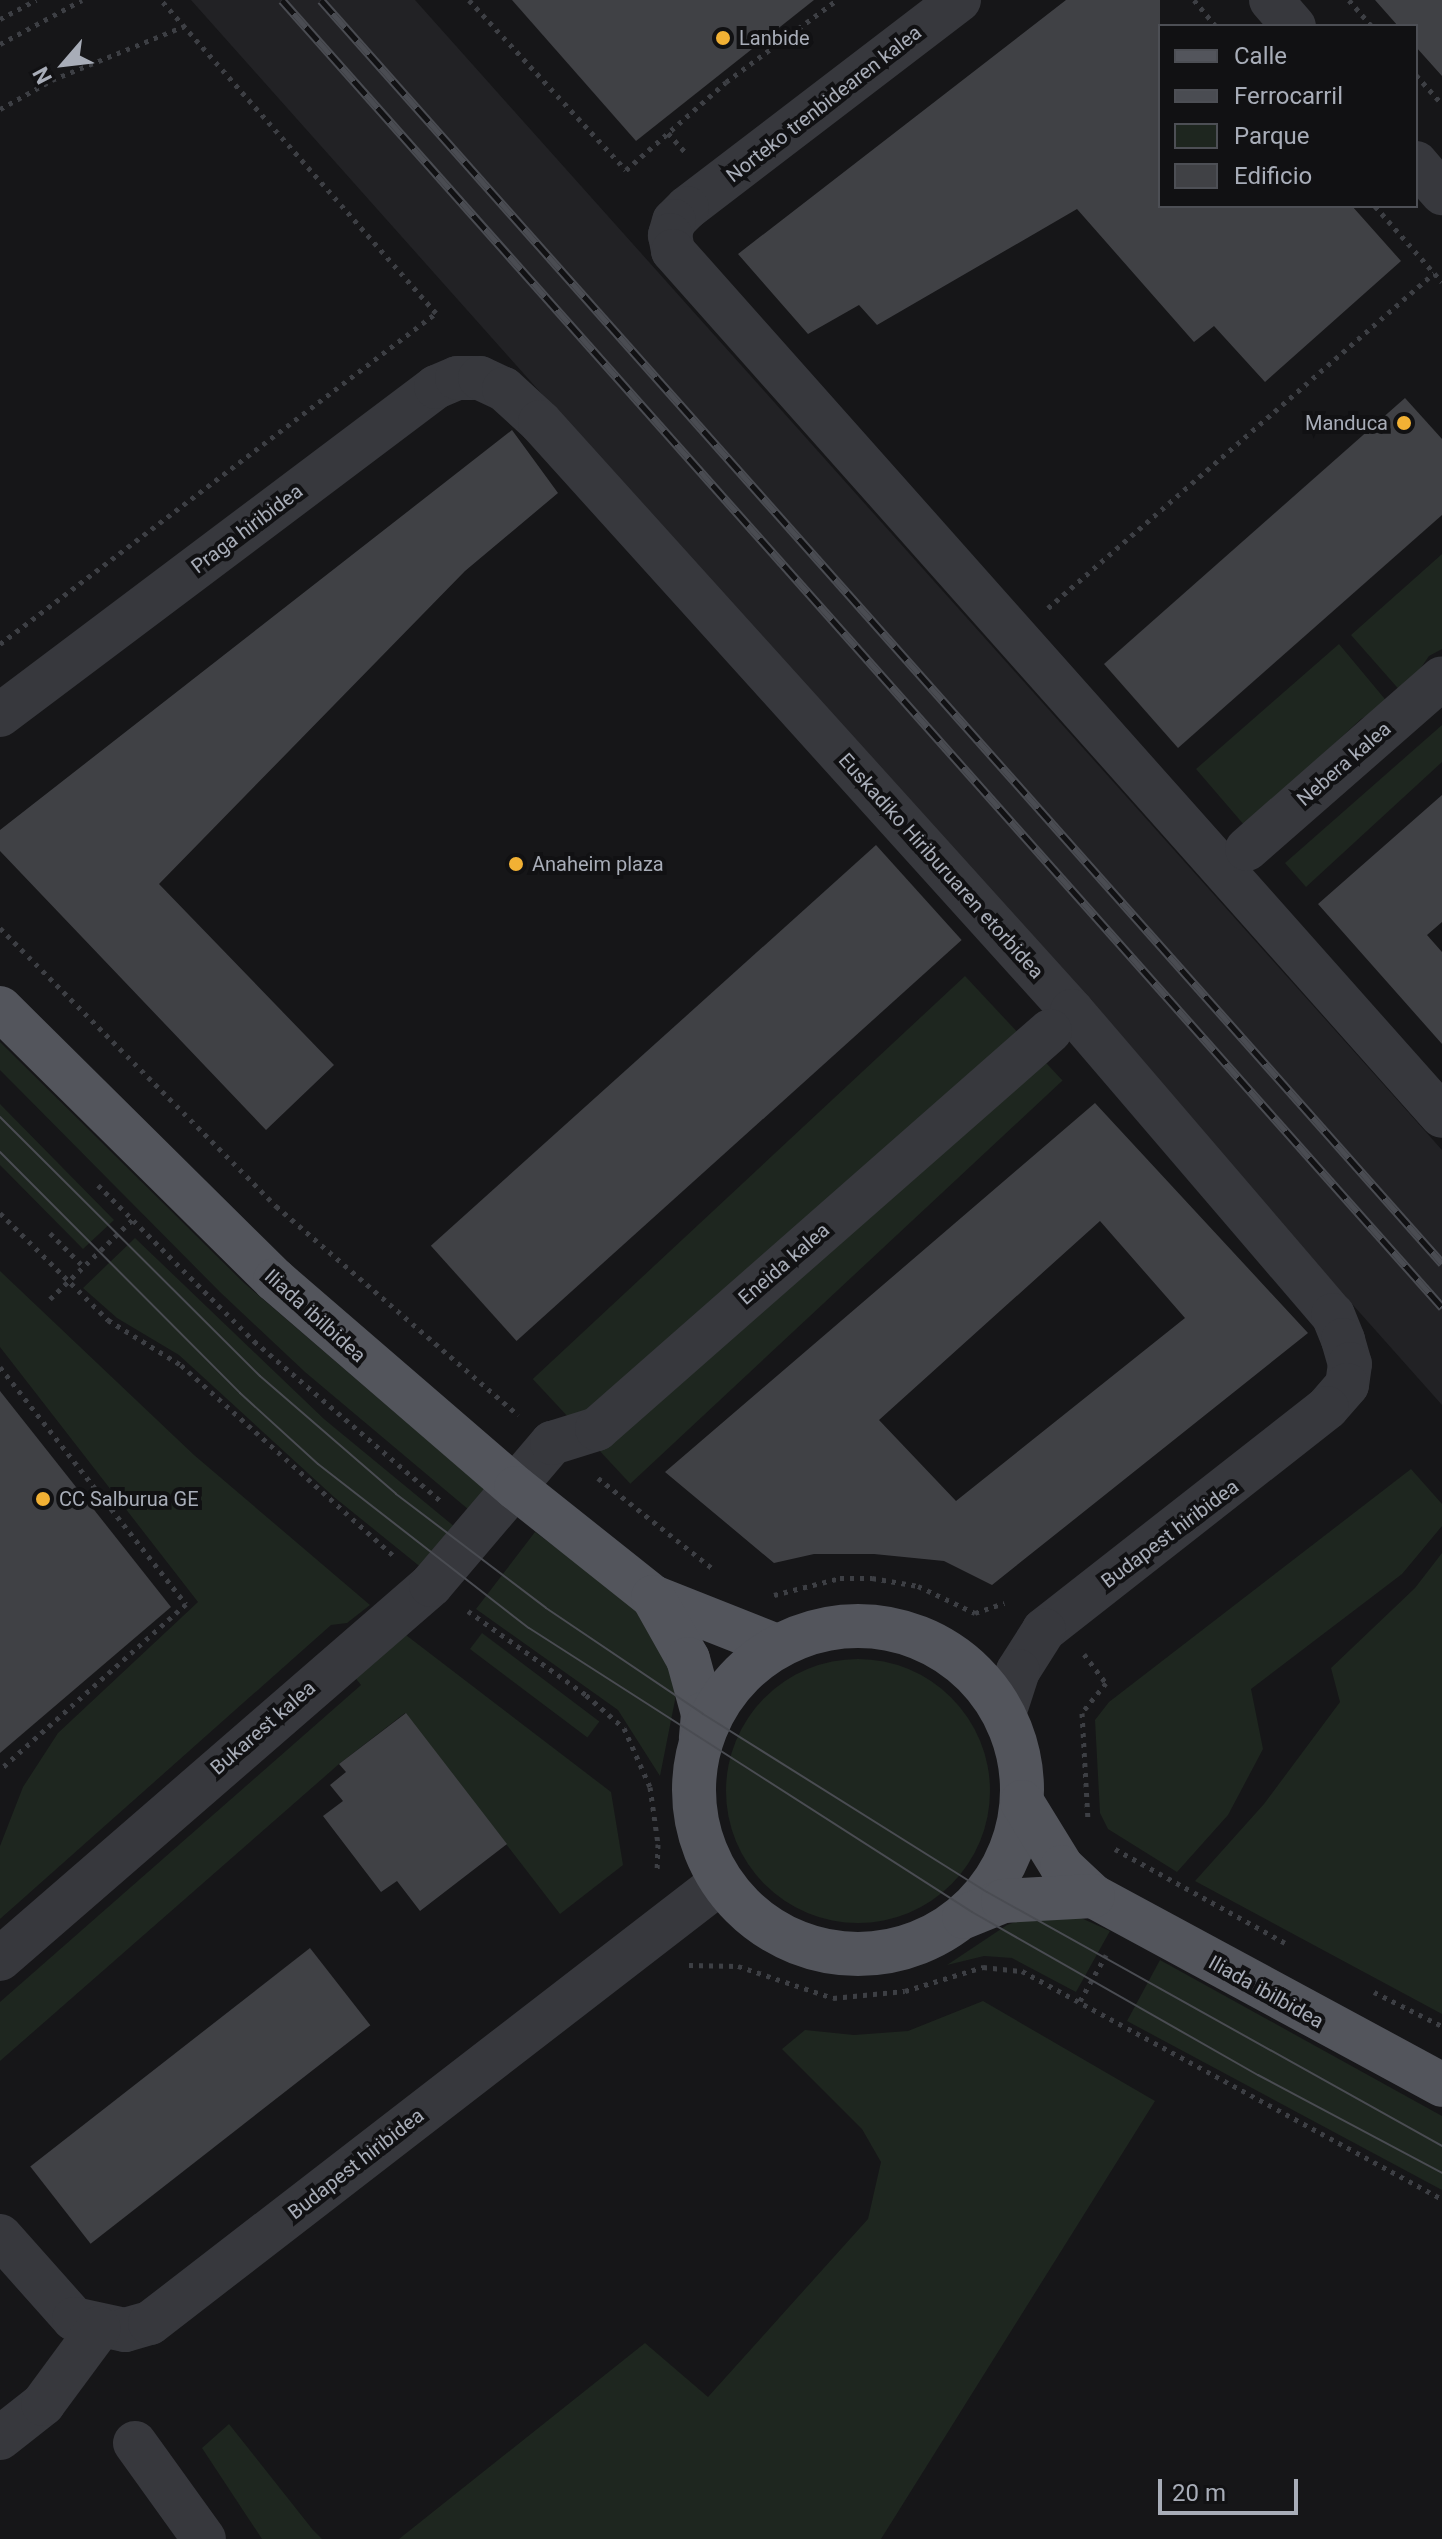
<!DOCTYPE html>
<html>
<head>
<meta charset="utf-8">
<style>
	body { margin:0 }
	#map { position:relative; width:1442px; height:2539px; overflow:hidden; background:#161618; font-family:Roboto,sans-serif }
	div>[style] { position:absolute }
	.built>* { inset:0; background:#222225 }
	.green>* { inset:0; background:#1e261f; transform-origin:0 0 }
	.round { border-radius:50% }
	.building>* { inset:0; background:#404145; transform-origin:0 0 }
	.path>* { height:5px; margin-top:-2.5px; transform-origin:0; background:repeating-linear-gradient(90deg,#3d3f44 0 4px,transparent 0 10px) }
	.minor>* { height:44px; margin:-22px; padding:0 22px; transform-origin:22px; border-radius:22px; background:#37383d }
	.major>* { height:44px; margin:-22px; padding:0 22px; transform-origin:22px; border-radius:22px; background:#53555c }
	.major>.ring { margin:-22px; padding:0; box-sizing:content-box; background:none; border:44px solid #53555c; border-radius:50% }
	.tram>* { height:2px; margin:-1px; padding:0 1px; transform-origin:1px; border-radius:1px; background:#4a4c52 }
	.rail>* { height:9px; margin-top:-4.5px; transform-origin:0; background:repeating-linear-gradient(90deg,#111113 0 18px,#4a4c52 0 36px); box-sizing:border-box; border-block:2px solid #4a4c52 }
	.dots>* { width:22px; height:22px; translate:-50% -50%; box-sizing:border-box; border:4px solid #111113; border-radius:50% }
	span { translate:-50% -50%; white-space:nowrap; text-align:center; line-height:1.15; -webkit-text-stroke:8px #111113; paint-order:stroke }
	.poi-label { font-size:20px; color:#a8adb8 }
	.left { translate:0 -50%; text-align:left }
	.right { translate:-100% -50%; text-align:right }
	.street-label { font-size:20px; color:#a8adb8 }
	.legend { position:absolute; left:1158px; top:24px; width:260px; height:184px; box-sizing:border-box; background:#111113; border:2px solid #4d4f55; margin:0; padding:10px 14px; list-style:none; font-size:24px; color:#a8adb8 }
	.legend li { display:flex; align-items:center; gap:16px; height:40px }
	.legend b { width:40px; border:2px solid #4d4f55 }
	.north { position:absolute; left:24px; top:24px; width:80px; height:80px; -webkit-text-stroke:6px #111113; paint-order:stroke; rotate:242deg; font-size:22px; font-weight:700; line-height:32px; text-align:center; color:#a8adb8 }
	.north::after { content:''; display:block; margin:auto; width:28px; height:36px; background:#a8adb8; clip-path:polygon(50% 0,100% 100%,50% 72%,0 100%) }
	.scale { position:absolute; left:1158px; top:2479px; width:140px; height:36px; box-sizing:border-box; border:4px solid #a8adb8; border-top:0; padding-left:10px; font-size:24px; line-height:28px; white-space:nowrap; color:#a8adb8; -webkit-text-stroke:6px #111113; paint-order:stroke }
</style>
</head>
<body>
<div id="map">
	<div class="built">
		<div style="clip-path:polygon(191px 0,415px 0,1442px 1150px,1442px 1405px)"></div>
	</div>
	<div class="green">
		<div style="clip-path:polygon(1442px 554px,1442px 649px,1429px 656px,1403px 694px,1351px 635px)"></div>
		<div style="clip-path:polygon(1339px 644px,1389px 704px,1361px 719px,1245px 826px,1196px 769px)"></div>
		<div style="clip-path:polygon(1442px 725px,1442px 762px,1306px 887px,1285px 863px)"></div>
		<div style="left:965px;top:976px;width:143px;height:591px;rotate:47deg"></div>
		<div style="clip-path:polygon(0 1042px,244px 1283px,490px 1494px,475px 1515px,305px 1372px,220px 1292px,0 1070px)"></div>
		<div style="clip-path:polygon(0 1104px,114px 1220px,83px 1249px,0 1165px)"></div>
		<div style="clip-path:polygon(135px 1238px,324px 1419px,461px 1532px,428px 1573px,334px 1497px,179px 1355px,117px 1318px,83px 1288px)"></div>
		<div style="clip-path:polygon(0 1271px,194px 1455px,370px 1605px,347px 1623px,331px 1625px,0 1919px,0 1846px,23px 1787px,58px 1733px,198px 1602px,0 1347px)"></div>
		<div style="clip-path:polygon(1411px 1469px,1442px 1504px,1442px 1526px,1402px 1574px,1251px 1689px,1263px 1749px,1228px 1815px,1177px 1872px,1108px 1829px,1100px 1813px,1095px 1720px,1109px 1702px)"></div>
		<div style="clip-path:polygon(535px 1532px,644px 1613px,678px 1685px,660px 1776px,618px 1710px,476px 1609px)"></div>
		<div style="clip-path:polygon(1442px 1553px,1442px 2014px,1195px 1881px,1264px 1804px,1340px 1702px,1331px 1668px,1415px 1588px)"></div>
		<div style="clip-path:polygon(402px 1632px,611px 1792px,623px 1865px,560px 1914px,405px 1713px,339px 1764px,0 2061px,0 2002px,361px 1685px,354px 1676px)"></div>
		<div style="left:482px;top:1633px;width:147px;height:20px;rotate:37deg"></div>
		<div class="round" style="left:726px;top:1659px;width:264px;height:264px"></div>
		<div style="clip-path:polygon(1081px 1918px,1110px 1931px,1076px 1992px,1012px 1958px,984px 1956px,947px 1965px,1007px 1925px,1024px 1919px)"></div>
		<div style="clip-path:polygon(1160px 1960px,1442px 2116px,1442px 2190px,1127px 2021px)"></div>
		<div style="clip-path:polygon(983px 2001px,1155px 2101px,881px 2539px,399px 2539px,645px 2343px,708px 2397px,868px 2219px,881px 2162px,862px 2129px,782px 2049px,805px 2030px,854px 2035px,908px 2031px)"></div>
		<div style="clip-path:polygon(229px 2424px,313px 2530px,322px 2539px,262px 2539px,202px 2448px)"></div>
	</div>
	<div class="building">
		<div style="clip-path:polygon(512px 0,814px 0,636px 141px)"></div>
		<div style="clip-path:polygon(1066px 0,1160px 0,1160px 206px,1352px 206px,1401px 261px,1265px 382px,1214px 326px,1194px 342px,1077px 209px,877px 325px,859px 305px,808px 334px,738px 254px)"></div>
		<div style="clip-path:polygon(1375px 0,1442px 0,1442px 76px,1416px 47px,1416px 26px,1398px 26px)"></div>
		<div style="clip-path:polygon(1405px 398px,1442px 439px,1442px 515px,1178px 748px,1104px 664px)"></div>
		<div style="clip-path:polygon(512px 430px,558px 493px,465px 571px,159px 884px,334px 1065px,266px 1130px,0 851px,0 830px)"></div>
		<div style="clip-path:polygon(1442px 795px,1442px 922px,1427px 935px,1442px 952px,1442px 1044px,1318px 904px)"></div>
		<div style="left:876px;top:845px;width:128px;height:599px;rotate:48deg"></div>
		<div style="clip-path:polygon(evenodd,1095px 1103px,1308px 1333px,992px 1585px,944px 1561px,874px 1554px,814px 1554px,774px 1563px,665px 1472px,1095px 1103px,1100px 1221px,1185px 1318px,956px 1501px,879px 1420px,1100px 1221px)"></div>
		<div style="clip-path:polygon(0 1391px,171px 1607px,0 1753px)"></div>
		<div style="clip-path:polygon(406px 1713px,507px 1844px,420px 1911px,397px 1881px,381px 1892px,323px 1816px,343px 1801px,330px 1785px,346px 1772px,339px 1764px)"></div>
		<div style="left:310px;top:1948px;width:98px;height:355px;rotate:52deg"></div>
	</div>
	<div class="path">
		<div style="left:469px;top:0;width:231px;rotate:47.3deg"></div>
		<div style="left:626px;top:170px;width:133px;rotate:-41.3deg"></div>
		<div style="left:726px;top:82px;width:138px;rotate:-36.5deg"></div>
		<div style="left:1194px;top:0;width:34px;rotate:50deg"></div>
		<div style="left:1349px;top:0;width:35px;rotate:49deg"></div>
		<div style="left:0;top:19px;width:41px;rotate:-27.8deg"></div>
		<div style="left:0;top:44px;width:93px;rotate:-28.2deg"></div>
		<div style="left:1416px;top:75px;width:39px;rotate:48deg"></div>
		<div style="left:0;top:109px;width:60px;rotate:-29.1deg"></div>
		<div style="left:52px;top:80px;width:143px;rotate:-22.2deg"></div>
		<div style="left:668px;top:133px;width:27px;rotate:48deg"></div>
		<div style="left:1375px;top:206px;width:101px;rotate:48.6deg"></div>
		<div style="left:1048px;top:608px;width:511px;rotate:-40.95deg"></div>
		<div style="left:0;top:644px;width:547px;rotate:-37.2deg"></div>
		<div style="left:436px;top:313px;width:417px;rotate:-131.3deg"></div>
		<div style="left:0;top:928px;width:392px;rotate:45.2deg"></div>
		<div style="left:276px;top:1206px;width:320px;rotate:40.8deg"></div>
		<div style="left:98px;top:1185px;width:221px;rotate:45deg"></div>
		<div style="left:254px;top:1341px;width:246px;rotate:40.6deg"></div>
		<div style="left:0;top:1213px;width:152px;rotate:44.7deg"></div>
		<div style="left:108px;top:1320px;width:86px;rotate:31.7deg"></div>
		<div style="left:181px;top:1365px;width:289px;rotate:41.9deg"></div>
		<div style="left:50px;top:1233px;width:48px;rotate:45deg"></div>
		<div style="left:50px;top:1299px;width:115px;rotate:-43.9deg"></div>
		<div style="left:0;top:1367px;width:301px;rotate:51.9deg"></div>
		<div style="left:186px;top:1604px;width:249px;rotate:138.3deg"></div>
		<div style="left:598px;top:1478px;width:145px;rotate:38.3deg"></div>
		<div style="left:774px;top:1595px;width:68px;rotate:-14.4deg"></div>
		<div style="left:840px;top:1578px;width:32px"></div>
		<div style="left:872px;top:1578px;width:47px;rotate:9.9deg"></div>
		<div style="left:918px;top:1586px;width:63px;rotate:25.3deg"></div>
		<div style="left:975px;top:1613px;width:31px;rotate:-19deg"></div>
		<div style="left:468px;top:1611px;width:145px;rotate:35.4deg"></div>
		<div style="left:586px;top:1695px;width:50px;rotate:41deg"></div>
		<div style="left:624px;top:1728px;width:64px;rotate:66.2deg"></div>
		<div style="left:650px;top:1787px;width:58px;rotate:82deg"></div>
		<div style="left:658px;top:1844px;width:29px;rotate:92deg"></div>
		<div style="left:1084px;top:1654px;width:36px;rotate:53deg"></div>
		<div style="left:1106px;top:1683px;width:38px;rotate:129deg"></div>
		<div style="left:1082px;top:1713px;width:106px;rotate:86.8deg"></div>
		<div style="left:1115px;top:1849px;width:194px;rotate:28.9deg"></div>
		<div style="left:689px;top:1965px;width:49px;rotate:1.2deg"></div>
		<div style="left:738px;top:1966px;width:100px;rotate:18.6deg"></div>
		<div style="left:833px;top:1998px;width:72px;rotate:-5.6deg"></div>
		<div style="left:905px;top:1991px;width:82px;rotate:-17.1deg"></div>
		<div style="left:983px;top:1967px;width:39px;rotate:6deg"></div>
		<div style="left:1022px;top:1971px;width:478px;rotate:28.5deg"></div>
		<div style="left:1374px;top:1992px;width:76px;rotate:26.6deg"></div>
		<div style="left:1080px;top:2001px;width:53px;rotate:-60.5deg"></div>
	</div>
	<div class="minor">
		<div style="left:959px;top:0;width:342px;rotate:142.6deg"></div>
		<div style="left:687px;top:208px;width:18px;rotate:135deg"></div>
		<div style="left:674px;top:221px;width:15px;rotate:106deg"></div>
		<div style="left:670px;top:235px;width:16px;rotate:79deg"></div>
		<div style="left:673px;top:251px;width:1157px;rotate:48.36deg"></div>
		<div style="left:1271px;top:0;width:35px;rotate:49deg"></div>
		<div style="left:1416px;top:163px;width:40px;rotate:49deg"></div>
		<div style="left:0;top:715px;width:546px;rotate:-36.95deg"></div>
		<div style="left:436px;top:387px;width:23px;rotate:-23deg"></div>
		<div style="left:457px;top:378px;width:23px"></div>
		<div style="left:480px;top:378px;width:26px;rotate:25deg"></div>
		<div style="left:504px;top:389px;width:49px;rotate:42.5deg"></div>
		<div style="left:540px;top:422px;width:794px;rotate:47.91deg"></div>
		<div style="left:1072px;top:1011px;width:401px;rotate:49.4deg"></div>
		<div style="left:1333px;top:1315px;width:27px;rotate:68deg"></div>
		<div style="left:1343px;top:1340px;width:25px;rotate:74deg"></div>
		<div style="left:1350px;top:1364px;width:21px;rotate:98deg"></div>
		<div style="left:1347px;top:1385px;width:30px;rotate:131deg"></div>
		<div style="left:1327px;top:1408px;width:360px;rotate:141.9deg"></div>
		<div style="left:1044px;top:1630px;width:49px;rotate:122.4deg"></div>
		<div style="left:1018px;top:1671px;width:45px;rotate:108deg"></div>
		<div style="left:1247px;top:849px;width:259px;rotate:-41.2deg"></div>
		<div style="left:0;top:1959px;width:571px;rotate:-40.95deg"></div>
		<div style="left:431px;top:1585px;width:187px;rotate:-49.6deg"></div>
		<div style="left:552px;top:1443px;width:47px;rotate:-17.3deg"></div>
		<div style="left:597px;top:1429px;width:603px;rotate:-41.3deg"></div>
		<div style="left:0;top:2236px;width:111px;rotate:48.3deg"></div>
		<div style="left:74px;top:2319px;width:52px;rotate:12.2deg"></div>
		<div style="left:125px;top:2330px;width:26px;rotate:-16deg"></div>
		<div style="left:150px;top:2323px;width:721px;rotate:-37.68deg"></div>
		<div style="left:0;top:2438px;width:55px;rotate:-38.3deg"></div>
		<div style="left:43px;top:2404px;width:94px;rotate:-53.6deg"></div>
		<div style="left:135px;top:2443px;width:118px;rotate:54.3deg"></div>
	</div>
	<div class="major">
		<div style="left:0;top:1008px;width:387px;rotate:44.7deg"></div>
		<div style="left:275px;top:1280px;width:318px;rotate:40.8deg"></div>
		<div style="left:516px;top:1488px;width:175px;rotate:38.5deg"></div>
		<div style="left:653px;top:1597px;width:133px;rotate:21.6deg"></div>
		<div style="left:653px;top:1597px;width:71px;rotate:60.6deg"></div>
		<div style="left:688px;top:1659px;width:57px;rotate:74.7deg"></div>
		<div style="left:703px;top:1714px;width:25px;rotate:95deg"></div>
		<div class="ring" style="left:694px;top:1626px;width:284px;height:284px"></div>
		<div style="left:1022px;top:1802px;width:76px;rotate:58.4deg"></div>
		<div style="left:1062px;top:1867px;width:42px;rotate:43.1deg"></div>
		<div style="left:1093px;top:1896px;width:397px;rotate:28.4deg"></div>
		<div style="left:964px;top:1917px;width:42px;rotate:-22.3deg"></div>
		<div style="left:1003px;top:1901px;width:90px;rotate:-3.2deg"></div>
	</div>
	<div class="tram">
		<div style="left:0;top:1117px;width:367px;rotate:44.9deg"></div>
		<div style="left:260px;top:1376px;width:180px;rotate:40.9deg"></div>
		<div style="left:396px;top:1494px;width:188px;rotate:37.2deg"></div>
		<div style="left:546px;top:1608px;width:189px;rotate:34deg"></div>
		<div style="left:703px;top:1714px;width:335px;rotate:32.1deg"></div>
		<div style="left:987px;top:1892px;width:521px;rotate:29.17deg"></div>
		<div style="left:0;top:1152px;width:340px;rotate:45.1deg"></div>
		<div style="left:240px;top:1393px;width:105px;rotate:42.3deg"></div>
		<div style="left:318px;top:1464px;width:267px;rotate:37.9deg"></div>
		<div style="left:529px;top:1628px;width:526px;rotate:32.66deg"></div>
		<div style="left:972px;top:1912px;width:329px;rotate:29.7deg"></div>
		<div style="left:1258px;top:2075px;width:208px;rotate:28deg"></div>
	</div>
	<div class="rail">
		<div style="left:282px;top:0;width:1748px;rotate:48.41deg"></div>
		<div style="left:321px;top:0;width:1689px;rotate:48.41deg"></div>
	</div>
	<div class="dots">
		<div style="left:723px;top:38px;background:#f2b134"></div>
		<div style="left:1404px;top:423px;background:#f2b134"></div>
		<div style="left:516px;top:864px;background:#f2b134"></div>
		<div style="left:43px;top:1499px;background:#f2b134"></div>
	</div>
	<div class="poi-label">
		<span class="left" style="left:739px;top:38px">Lanbide</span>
		<span class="right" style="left:1388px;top:423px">Manduca</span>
		<span class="left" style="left:532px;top:864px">Anaheim plaza</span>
		<span class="left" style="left:59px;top:1499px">CC Salburua GE</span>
	</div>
	<div class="street-label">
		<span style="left:824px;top:104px;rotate:-38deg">Norteko trenbidearen kalea</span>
		<span style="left:247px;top:529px;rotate:-37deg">Praga hiribidea</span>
		<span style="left:1344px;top:764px;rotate:-41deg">Nebera kalea</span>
		<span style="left:941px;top:866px;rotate:48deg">Euskadiko Hiriburuaren etorbidea</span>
		<span style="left:784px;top:1264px;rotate:-41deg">Eneida kalea</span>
		<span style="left:315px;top:1316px;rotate:42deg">Iliada ibilbidea</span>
		<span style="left:1170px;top:1534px;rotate:-37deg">Budapest hiribidea</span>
		<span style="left:263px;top:1728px;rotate:-41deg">Bukarest kalea</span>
		<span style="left:1266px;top:1992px;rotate:29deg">Iliada ibilbidea</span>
		<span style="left:356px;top:2164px;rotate:-38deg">Budapest hiribidea</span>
	</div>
	<ul class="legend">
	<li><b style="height:10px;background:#53555c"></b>Calle</li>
	<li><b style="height:10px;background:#4a4c52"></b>Ferrocarril</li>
	<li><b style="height:22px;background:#1e261f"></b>Parque</li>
	<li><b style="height:22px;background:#404145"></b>Edificio</li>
	</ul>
	<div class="north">N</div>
	<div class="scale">20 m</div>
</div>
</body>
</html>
